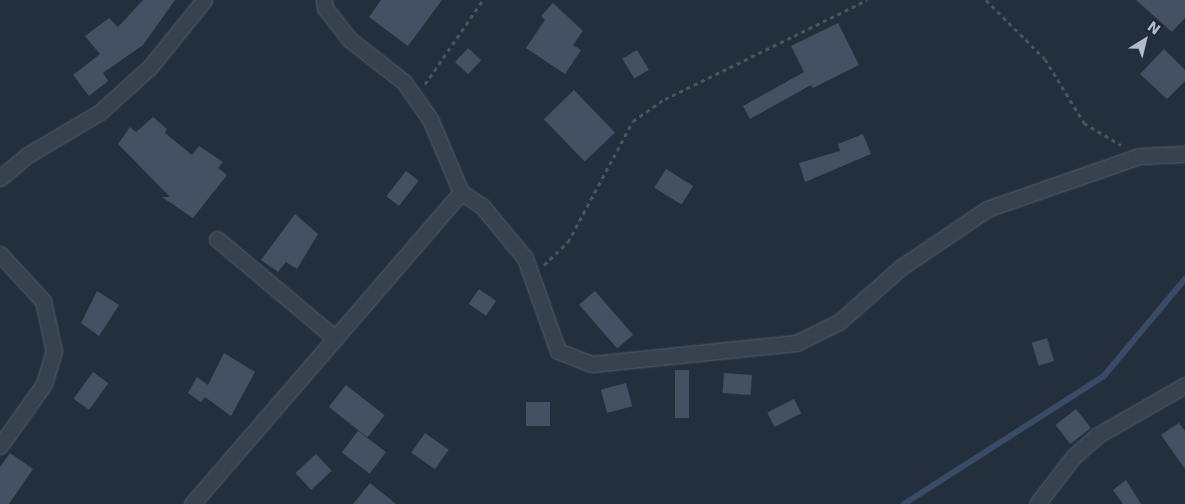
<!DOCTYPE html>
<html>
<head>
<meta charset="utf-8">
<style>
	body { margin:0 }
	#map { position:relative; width:1185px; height:504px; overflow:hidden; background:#242f3e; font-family:"DejaVu Sans",sans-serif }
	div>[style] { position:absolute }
	.stream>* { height:5.5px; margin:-2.75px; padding:0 2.75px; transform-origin:2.75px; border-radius:2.75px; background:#394c67 }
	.building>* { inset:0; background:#455162; transform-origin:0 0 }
	.path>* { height:3px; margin-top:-1.5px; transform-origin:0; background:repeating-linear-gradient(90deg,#44595c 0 4px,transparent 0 8px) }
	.roads { filter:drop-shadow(0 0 1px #565f6c) drop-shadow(0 0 1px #565f6c) }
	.minor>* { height:15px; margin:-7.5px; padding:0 7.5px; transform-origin:7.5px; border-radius:7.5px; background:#38414e }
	span { translate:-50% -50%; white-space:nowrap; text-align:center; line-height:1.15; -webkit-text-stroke:4px #1d2633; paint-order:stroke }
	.north { position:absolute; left:1120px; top:15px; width:50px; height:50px; -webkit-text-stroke:4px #1d2633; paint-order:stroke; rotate:36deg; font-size:14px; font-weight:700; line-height:20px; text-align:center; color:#b4bcc9 }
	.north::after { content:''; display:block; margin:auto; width:18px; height:22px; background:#b4bcc9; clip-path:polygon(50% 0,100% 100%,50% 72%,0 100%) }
</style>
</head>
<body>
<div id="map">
	<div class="stream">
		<div style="left:904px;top:504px;width:237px;rotate:-32.6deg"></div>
		<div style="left:1104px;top:376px;width:126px;rotate:-50.1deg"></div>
	</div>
	<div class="building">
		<div style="clip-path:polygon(143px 0,175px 0,143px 45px,103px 73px,108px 81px,89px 96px,73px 75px,100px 54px,85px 36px,109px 18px,118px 27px)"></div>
		<div style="clip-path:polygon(381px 0,442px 0,408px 46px,369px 17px)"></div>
		<div style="clip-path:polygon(1136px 0,1185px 0,1185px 18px,1172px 32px)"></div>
		<div style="clip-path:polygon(553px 3px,583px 31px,573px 45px,581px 50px,565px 74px,526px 48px,545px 20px,541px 16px)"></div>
		<div style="clip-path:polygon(838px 23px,859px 65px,813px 88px,811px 85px,750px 119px,743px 106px,804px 72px,791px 46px)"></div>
		<div style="left:468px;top:48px;width:18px;height:19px;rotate:43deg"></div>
		<div style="clip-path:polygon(1164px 49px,1185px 70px,1185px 81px,1167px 99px,1140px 74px)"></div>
		<div style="left:637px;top:50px;width:23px;height:17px;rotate:59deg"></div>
		<div style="left:574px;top:90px;width:59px;height:42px;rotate:46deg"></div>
		<div style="clip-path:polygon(153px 117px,167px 129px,165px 133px,192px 155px,199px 146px,223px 162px,218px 168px,227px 175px,193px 218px,162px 197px,170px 197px,118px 144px,130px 127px,136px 132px)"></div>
		<div style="clip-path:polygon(863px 134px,871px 154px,805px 182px,799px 163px,840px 151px,838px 144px)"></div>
		<div style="left:666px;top:169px;width:32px;height:22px;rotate:32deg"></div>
		<div style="left:406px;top:171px;width:16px;height:32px;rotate:38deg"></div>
		<div style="clip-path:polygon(295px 214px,318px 234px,297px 269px,286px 262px,278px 272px,261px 260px)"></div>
		<div style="left:479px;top:289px;width:21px;height:18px;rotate:35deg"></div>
		<div style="clip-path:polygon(97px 291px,119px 305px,99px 336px,81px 323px)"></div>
		<div style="left:595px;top:291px;width:58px;height:21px;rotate:49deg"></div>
		<div style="left:1047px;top:338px;width:24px;height:16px;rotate:73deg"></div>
		<div style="clip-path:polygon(224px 353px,255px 372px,231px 416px,205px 397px,201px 402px,188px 393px,197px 377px,208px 385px)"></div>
		<div style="left:675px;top:370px;width:14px;height:48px"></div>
		<div style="left:93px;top:372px;width:19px;height:33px;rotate:36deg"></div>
		<div style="left:724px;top:373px;width:28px;height:20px;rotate:4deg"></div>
		<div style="left:626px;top:383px;width:24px;height:26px;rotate:75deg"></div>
		<div style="left:346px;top:385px;width:49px;height:28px;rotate:38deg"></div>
		<div style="left:794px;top:399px;width:16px;height:30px;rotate:63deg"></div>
		<div style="left:526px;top:402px;width:24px;height:24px"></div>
		<div style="left:1076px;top:409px;width:24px;height:26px;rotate:52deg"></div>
		<div style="clip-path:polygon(1179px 423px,1185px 431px,1185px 469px,1161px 435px)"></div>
		<div style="left:358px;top:431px;width:35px;height:27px;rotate:37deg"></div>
		<div style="left:425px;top:433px;width:29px;height:24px;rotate:35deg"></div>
		<div style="clip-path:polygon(10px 453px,33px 469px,9px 504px,0 504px,0 467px)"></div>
		<div style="left:316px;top:454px;width:23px;height:28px;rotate:47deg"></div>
		<div style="clip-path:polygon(1126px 480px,1141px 504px,1123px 504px,1113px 490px)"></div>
		<div style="clip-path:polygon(370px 483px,396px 504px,353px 504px)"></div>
	</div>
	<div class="path">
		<div style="left:986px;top:0;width:83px;rotate:45deg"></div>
		<div style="left:1045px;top:59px;width:75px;rotate:58.6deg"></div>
		<div style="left:1084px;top:123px;width:43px;rotate:30.7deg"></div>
		<div style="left:425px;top:84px;width:102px;rotate:-55.4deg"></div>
		<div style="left:544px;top:265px;width:33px;rotate:-44deg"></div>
		<div style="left:568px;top:242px;width:137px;rotate:-61.8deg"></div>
		<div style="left:633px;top:121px;width:39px;rotate:-35deg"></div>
		<div style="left:665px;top:99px;width:225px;rotate:-26.1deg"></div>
	</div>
	<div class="roads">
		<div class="minor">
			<div style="left:324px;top:0;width:8px;rotate:83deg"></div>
			<div style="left:325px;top:8px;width:39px;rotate:52deg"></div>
			<div style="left:349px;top:39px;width:70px;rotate:38deg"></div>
			<div style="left:404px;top:82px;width:45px;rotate:54.9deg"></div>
			<div style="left:430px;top:119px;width:79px;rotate:67deg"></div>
			<div style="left:0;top:178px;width:34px;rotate:-40deg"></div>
			<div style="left:26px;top:156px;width:86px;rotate:-30.7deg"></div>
			<div style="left:100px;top:112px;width:67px;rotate:-42deg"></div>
			<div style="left:150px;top:67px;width:86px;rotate:-51.1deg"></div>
			<div style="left:217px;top:239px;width:154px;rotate:40deg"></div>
			<div style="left:0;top:254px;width:64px;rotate:47.5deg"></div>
			<div style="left:43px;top:301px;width:51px;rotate:77.6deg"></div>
			<div style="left:54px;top:351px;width:34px;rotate:107deg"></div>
			<div style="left:44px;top:384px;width:76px;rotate:125.4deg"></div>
			<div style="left:192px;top:504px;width:412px;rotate:-49.2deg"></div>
			<div style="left:461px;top:192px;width:25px;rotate:34deg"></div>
			<div style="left:482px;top:206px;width:67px;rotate:50.4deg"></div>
			<div style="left:525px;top:258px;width:99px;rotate:70.5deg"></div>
			<div style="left:558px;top:351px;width:36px;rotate:21deg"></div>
			<div style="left:592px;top:364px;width:205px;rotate:-5.9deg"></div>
			<div style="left:796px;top:343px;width:48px;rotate:-26deg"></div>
			<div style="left:839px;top:322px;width:81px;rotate:-41.5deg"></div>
			<div style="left:900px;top:268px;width:105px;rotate:-34.1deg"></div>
			<div style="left:987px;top:209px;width:161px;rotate:-19.2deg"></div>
			<div style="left:1139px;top:156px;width:46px;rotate:-2.5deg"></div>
			<div style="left:1037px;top:504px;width:61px;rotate:-52.4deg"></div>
			<div style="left:1074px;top:456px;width:32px;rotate:-41deg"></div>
			<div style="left:1098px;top:435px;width:100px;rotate:-29.9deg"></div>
		</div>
	</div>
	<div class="north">N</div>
</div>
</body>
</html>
